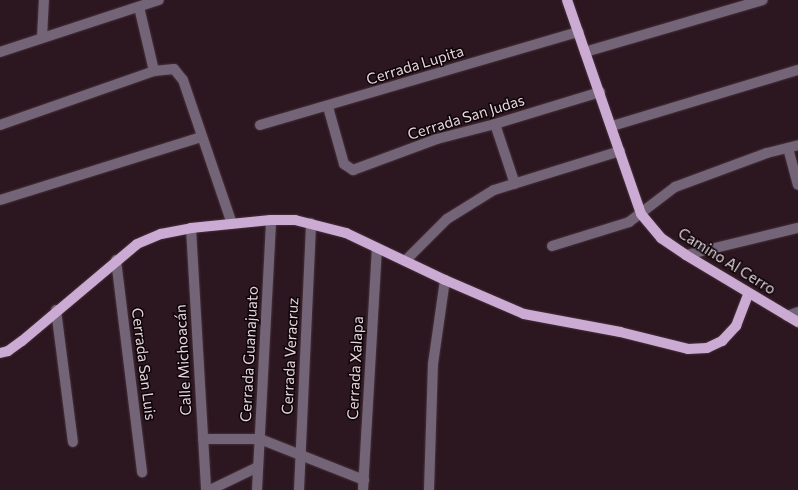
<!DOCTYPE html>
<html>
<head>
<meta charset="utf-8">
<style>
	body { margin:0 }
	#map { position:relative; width:798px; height:490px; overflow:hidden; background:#2c1620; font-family:Commissioner,sans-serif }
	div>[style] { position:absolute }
	.roads { filter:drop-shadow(0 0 1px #46313a) drop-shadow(0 0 1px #46313a) }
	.minor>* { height:10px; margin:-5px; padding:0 5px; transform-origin:5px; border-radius:5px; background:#736477 }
	.major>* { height:10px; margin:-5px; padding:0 5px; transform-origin:5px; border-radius:5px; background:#cbabd4 }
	span { translate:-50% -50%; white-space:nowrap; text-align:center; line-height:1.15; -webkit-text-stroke:3px #0e0509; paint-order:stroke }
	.street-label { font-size:15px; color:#e5d4db }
</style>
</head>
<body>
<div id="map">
	<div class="roads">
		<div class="minor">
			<div style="left:139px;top:7px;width:66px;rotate:76.8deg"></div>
			<div style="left:42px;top:37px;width:37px;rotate:-87deg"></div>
			<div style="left:0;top:52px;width:167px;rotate:-18.1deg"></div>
			<div style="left:585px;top:52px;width:185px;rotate:-16.3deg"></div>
			<div style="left:328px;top:107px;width:59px;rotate:74.3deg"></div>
			<div style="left:344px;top:164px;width:11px;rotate:34deg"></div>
			<div style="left:353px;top:170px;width:90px;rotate:-20.3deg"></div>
			<div style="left:437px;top:139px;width:60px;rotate:-14.5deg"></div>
			<div style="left:495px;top:124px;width:110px;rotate:-16.9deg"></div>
			<div style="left:495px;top:124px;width:63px;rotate:71.6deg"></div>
			<div style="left:0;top:125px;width:163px;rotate:-19.3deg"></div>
			<div style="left:154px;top:71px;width:20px;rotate:-6deg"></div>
			<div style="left:174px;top:69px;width:14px;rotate:51deg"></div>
			<div style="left:183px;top:80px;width:152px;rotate:71.2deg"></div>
			<div style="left:260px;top:125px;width:332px;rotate:-16.3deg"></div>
			<div style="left:612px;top:126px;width:194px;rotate:-16.8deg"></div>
			<div style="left:788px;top:148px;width:38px;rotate:75deg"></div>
			<div style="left:0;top:200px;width:211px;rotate:-17.4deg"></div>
			<div style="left:191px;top:228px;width:262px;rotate:86.7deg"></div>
			<div style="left:552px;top:246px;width:81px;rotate:-17.3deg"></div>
			<div style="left:629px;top:222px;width:58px;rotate:-37.3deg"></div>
			<div style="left:675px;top:187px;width:98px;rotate:-20.3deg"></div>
			<div style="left:767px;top:153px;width:32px;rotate:-14deg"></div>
			<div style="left:686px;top:255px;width:115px;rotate:-13.6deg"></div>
			<div style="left:116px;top:260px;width:214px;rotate:83deg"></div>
			<div style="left:405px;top:261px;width:59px;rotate:-45deg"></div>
			<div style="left:447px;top:219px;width:55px;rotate:-31.7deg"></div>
			<div style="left:494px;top:190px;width:132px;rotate:-17.2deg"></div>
			<div style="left:56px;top:310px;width:133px;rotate:82.7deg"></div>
			<div style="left:787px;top:316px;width:12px;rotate:-20deg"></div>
			<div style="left:203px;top:439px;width:57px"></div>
			<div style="left:260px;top:439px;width:112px;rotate:21.5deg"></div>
			<div style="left:210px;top:490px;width:53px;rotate:-25.6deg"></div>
			<div style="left:257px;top:490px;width:270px;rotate:-87deg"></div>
			<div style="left:299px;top:490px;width:267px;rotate:-87.4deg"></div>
			<div style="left:363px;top:490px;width:242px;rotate:-86.7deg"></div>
			<div style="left:429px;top:490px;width:126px;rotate:-88.2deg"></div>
			<div style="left:433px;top:364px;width:85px;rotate:-81.9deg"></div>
		</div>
		<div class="major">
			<div style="left:567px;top:0;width:226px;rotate:70.9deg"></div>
			<div style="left:641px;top:214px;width:31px;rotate:50deg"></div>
			<div style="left:661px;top:238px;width:30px;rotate:34deg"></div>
			<div style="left:686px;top:255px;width:131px;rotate:30.9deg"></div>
			<div style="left:0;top:353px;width:8px;rotate:-14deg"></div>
			<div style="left:8px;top:351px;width:17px;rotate:-36deg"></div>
			<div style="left:22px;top:341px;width:150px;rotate:-40.1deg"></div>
			<div style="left:137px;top:244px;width:26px;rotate:-23deg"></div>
			<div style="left:161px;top:234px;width:31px;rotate:-11deg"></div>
			<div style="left:191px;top:228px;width:80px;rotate:-5.7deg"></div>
			<div style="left:271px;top:220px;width:24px"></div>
			<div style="left:295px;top:220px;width:53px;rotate:14.3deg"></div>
			<div style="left:346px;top:233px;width:110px;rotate:25.4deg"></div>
			<div style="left:445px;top:280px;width:86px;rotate:23.3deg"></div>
			<div style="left:524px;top:314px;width:98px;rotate:10.6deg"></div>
			<div style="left:620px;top:332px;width:70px;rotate:14deg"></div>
			<div style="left:688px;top:349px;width:19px;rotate:-3deg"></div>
			<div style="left:707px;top:348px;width:17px;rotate:-25deg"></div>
			<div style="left:722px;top:341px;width:21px;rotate:-47deg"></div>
			<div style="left:736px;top:326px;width:34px;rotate:-69deg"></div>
		</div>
	</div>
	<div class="street-label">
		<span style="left:415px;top:65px;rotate:-17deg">Cerrada Lupita</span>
		<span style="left:466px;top:117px;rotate:-17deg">Cerrada San Judas</span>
		<span style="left:727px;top:261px;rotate:32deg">Camino Al Cerro</span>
		<span style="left:249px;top:354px;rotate:-87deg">Cerrada Guanajuato</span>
		<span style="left:290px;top:356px;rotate:-87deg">Cerrada Veracruz</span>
		<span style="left:183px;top:360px;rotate:-93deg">Calle Michoacán</span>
		<span style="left:144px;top:364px;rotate:83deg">Cerrada San Luis</span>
		<span style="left:355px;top:368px;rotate:-87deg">Cerrada Xalapa</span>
	</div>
</div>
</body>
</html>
